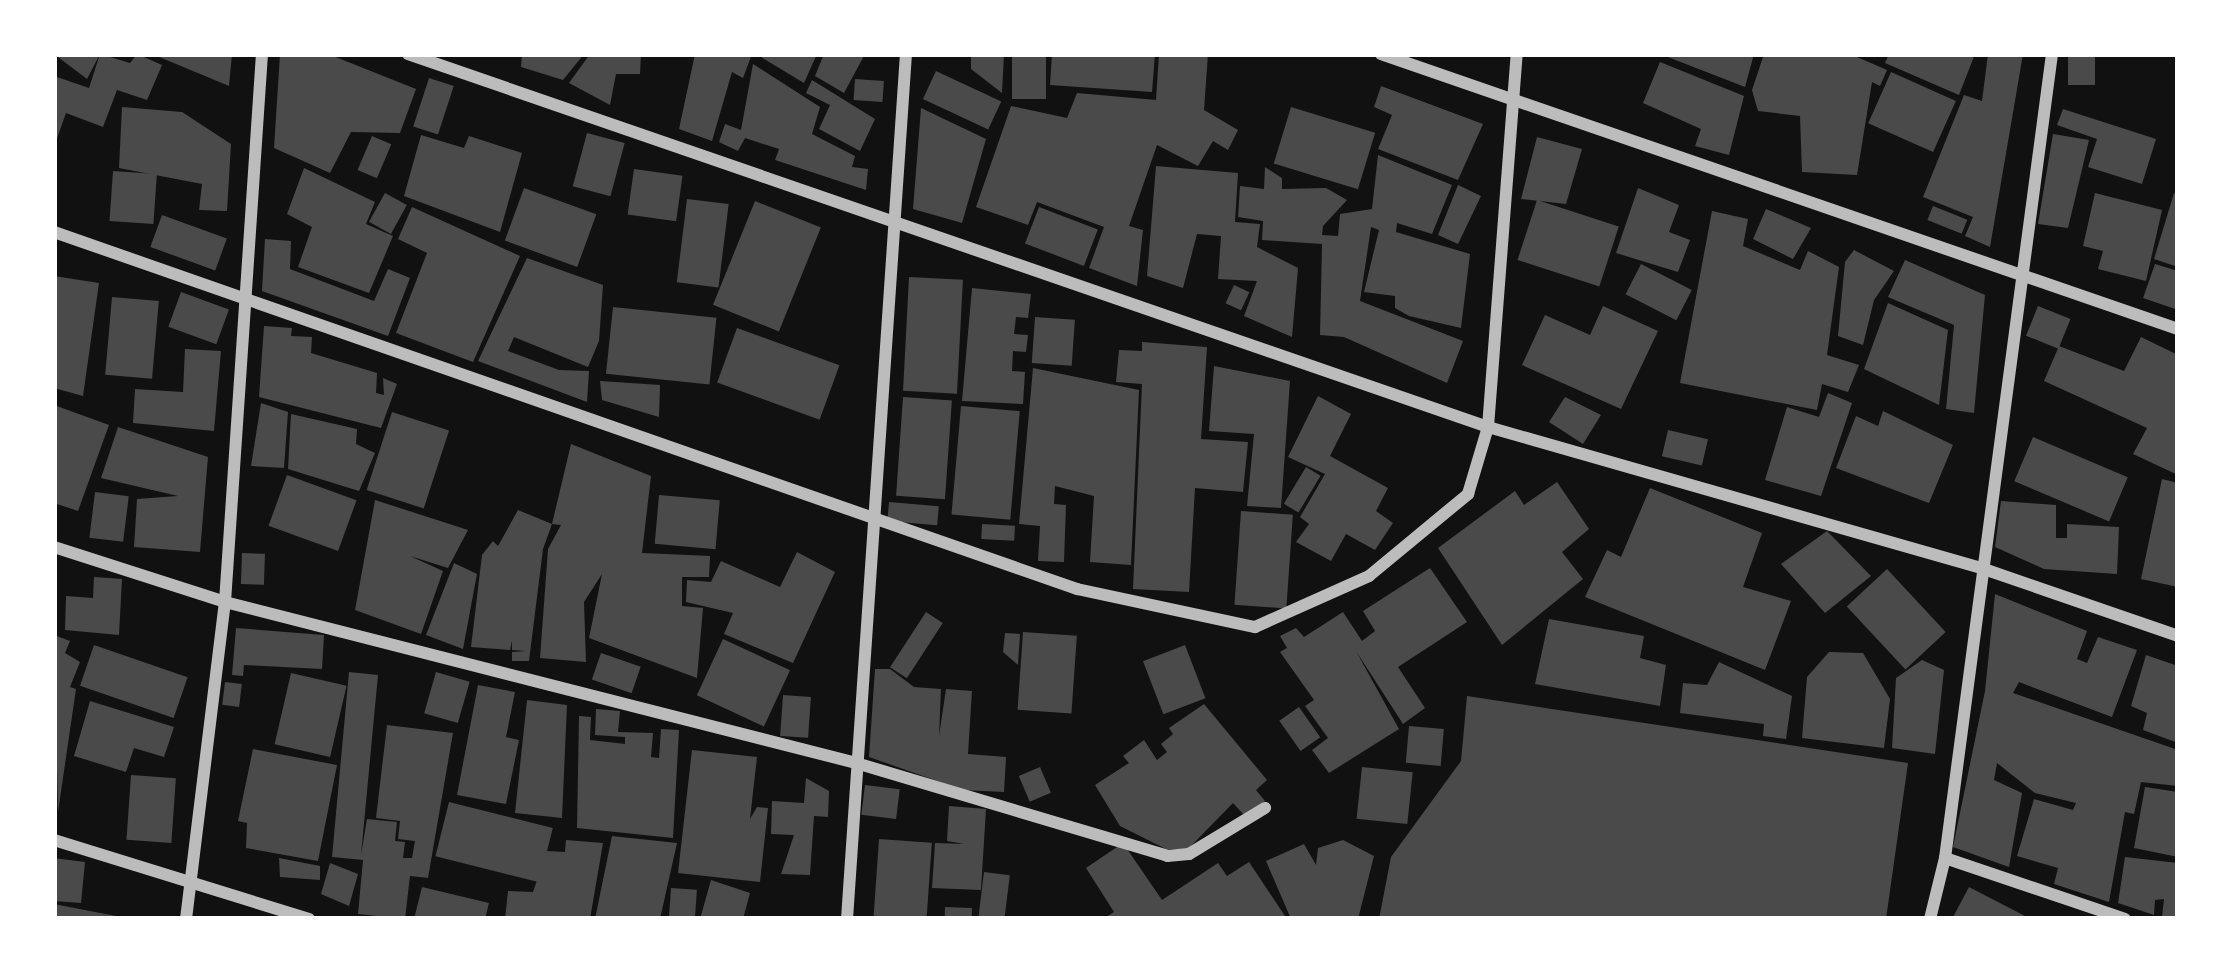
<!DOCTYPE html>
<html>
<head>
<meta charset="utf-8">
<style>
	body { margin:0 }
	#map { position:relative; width:2232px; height:973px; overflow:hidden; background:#111; font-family:"Exo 2",sans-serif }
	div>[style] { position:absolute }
	.building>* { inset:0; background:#4a4a4a; transform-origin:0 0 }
	.minor>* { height:12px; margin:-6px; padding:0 6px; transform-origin:6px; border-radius:6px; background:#bcbcbc }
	span { translate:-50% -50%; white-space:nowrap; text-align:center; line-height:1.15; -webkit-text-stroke:9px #fff; paint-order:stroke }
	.frame { position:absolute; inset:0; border:57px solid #fff; pointer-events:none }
</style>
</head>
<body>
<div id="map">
	<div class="building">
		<div style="clip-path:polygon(54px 54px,100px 54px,87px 79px)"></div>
		<div style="clip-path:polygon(100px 54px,130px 63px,137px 54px,162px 65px,147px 100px,117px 90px,103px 127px,66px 113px,54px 147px,54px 76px,89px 88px)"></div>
		<div style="clip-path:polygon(152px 54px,232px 54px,229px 86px)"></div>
		<div style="clip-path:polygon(280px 54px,328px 54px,416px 89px,400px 133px,351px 132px,330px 173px,274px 148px)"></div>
		<div style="clip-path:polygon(522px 54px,584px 54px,563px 80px,521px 67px)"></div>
		<div style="clip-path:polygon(590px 54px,641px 54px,640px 74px,616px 74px,610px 105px,569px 83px)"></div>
		<div style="clip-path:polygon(695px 54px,752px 54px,743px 78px,732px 72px,712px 141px,679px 129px)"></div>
		<div style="clip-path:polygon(756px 54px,817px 54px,804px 83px)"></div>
		<div style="clip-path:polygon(824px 54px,865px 54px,844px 93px,815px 76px)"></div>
		<div style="clip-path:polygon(971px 54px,1004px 54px,1002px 93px,971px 69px)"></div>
		<div style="left:1012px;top:54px;width:34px;height:45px"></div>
		<div style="clip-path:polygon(1052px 54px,1155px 54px,1152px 92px,1050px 85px)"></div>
		<div style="clip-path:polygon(1159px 54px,1208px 54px,1204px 110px,1238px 130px,1228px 150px,1213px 141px,1198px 166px,1157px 145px,1129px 226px,1143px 230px,1137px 286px,1089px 268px,1104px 227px,1037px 202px,1028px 225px,976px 207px,1011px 106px,1067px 118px,1077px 93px,1156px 100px)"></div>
		<div style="clip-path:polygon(1660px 54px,1754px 54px,1745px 87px)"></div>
		<div style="clip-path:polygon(1764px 54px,1850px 54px,1887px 70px,1880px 86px,1872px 82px,1857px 175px,1802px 172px,1800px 116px,1758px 111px,1752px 90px)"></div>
		<div style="clip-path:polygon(1889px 54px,1975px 54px,1959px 95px,1885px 63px)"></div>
		<div style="clip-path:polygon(1988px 54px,2023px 54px,1990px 247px,1965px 236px,1973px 217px,1923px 197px,1964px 95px,1982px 101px)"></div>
		<div style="left:2068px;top:54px;width:27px;height:31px"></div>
		<div style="clip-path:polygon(1660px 62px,1744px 96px,1729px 155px,1695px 146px,1701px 129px,1643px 103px)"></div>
		<div style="clip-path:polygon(753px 64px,820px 107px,812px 134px,855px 156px,852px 167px,868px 169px,866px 190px,775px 160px,779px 149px,745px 138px,738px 151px,719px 142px,725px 124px,741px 130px)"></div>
		<div style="left:936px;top:71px;width:72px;height:31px;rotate:25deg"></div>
		<div style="left:1891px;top:72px;width:71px;height:56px;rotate:24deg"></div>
		<div style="left:429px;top:78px;width:26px;height:51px;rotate:18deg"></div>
		<div style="left:855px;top:79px;width:29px;height:21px;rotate:4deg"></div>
		<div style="clip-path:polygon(812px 80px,875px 119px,860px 151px,819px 129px,830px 105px,806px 93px)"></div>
		<div style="clip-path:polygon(1381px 86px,1483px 124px,1458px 180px,1378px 149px,1392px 115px,1374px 107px)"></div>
		<div style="clip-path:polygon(122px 107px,182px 112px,231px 144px,227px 211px,199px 210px,202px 184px,119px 168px)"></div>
		<div style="left:1291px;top:107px;width:88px;height:59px;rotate:17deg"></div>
		<div style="clip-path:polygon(921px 108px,986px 139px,962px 223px,913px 209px)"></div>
		<div style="clip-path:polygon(2063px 109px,2156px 139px,2142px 184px,2088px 167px,2097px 139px,2057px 125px)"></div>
		<div style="left:587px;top:133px;width:39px;height:55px;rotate:15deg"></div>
		<div style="clip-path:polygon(2053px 134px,2089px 140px,2068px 228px,2038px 224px)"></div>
		<div style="clip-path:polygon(421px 135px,464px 148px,469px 136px,522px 153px,500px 232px,404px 196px)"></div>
		<div style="left:372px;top:136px;width:21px;height:37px;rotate:23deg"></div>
		<div style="clip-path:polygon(1537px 137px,1582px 149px,1566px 204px,1521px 199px)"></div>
		<div style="clip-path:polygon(1378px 155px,1452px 185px,1432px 234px,1397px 223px,1396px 232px,1470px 254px,1461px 328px,1409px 316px,1395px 308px,1395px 296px,1364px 292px,1379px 230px,1371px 227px,1360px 301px,1463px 341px,1447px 383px,1344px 337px,1320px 335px,1322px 244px,1262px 240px,1263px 221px,1238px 217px,1240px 186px,1264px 189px,1265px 167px,1282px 178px,1282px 189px,1326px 188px,1347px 200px,1323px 226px,1322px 235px,1338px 236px,1340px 214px,1372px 209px)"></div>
		<div style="clip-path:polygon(1156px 166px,1238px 173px,1235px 222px,1260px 224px,1257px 247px,1298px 268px,1292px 337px,1244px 316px,1257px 281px,1218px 279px,1221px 236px,1197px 234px,1183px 288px,1147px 276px)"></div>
		<div style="clip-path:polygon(304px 168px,375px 202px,366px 224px,393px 236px,369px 293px,298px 267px,312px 227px,287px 214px)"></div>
		<div style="left:634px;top:169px;width:49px;height:46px;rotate:8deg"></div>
		<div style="left:113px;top:171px;width:44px;height:50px;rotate:4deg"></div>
		<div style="clip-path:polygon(1458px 185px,1481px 196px,1458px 244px,1438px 235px)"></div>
		<div style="left:524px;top:188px;width:77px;height:56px;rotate:20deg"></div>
		<div style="clip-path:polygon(1638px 188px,1679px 205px,1669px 232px,1690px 240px,1678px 272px,1616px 253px)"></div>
		<div style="left:385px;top:193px;width:25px;height:33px;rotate:29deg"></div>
		<div style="clip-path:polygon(2095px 193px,2162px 210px,2146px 281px,2098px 269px,2103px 251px,2083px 246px)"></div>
		<div style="clip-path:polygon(2174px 193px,2178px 195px,2178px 267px,2154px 259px)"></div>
		<div style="left:687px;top:199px;width:42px;height:84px;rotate:7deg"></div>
		<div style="left:1537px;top:200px;width:86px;height:63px;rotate:18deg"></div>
		<div style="left:755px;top:201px;width:71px;height:112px;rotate:22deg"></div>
		<div style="left:1933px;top:206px;width:37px;height:15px;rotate:22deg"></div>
		<div style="clip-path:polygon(412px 207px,520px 256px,473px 362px,396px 333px,427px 253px,398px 239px)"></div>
		<div style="left:1039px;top:207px;width:63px;height:39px;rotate:21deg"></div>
		<div style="clip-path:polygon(1766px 209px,1811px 228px,1793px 259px,1753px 239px)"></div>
		<div style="clip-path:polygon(1712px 211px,1748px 219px,1743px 246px,1800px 270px,1808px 251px,1839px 267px,1827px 355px,1859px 365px,1848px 392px,1822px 384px,1817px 410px,1680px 383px)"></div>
		<div style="left:162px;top:215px;width:69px;height:34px;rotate:20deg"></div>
		<div style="clip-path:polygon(265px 239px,291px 241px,290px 269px,374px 301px,388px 269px,410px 278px,388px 336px,262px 291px)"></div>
		<div style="clip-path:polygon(1854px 250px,1894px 271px,1874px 300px,1863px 345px,1838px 336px,1845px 262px)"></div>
		<div style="clip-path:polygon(527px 258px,603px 285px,599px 341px,588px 367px,514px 337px,508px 351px,559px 370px,589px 371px,587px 402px,478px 361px)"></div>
		<div style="clip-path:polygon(1905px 260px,1985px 295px,1974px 413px,1946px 409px,1954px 325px,1888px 297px)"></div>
		<div style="left:1641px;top:264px;width:57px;height:34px;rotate:27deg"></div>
		<div style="clip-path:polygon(2155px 264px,2178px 271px,2178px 310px,2143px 298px)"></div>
		<div style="clip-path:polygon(54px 276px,99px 283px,83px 396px,54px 388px)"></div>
		<div style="left:909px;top:277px;width:54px;height:114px;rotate:3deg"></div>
		<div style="left:1234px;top:285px;width:17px;height:20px;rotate:25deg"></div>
		<div style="clip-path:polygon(972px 288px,1031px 294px,1028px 318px,1016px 317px,1014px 334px,1028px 335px,1026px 352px,1013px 351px,1012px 371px,1025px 372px,1023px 404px,962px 401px)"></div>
		<div style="left:181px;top:292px;width:51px;height:37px;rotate:20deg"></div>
		<div style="left:112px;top:297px;width:47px;height:78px;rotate:5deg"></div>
		<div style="clip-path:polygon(1888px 303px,1948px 330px,1939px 405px,1864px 369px)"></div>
		<div style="clip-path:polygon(1603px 306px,1658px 331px,1621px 409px,1522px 365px,1545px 315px,1590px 335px)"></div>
		<div style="left:2038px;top:306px;width:35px;height:32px;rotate:22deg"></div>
		<div style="left:613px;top:307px;width:104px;height:67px;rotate:6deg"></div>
		<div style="left:1035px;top:317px;width:40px;height:46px;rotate:4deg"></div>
		<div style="clip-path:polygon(264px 326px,292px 328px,291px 336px,312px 337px,311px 353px,377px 373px,376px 393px,384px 395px,383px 378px,397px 384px,381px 428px,259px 397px)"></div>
		<div style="left:737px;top:328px;width:109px;height:58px;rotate:20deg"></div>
		<div style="clip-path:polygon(2141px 337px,2178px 355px,2178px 475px,2133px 454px,2147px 428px,2044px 381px,2059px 346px,2124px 371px)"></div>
		<div style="clip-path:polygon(1142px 342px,1207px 347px,1201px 439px,1248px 442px,1243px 492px,1195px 488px,1189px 592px,1133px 589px,1142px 384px,1116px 382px,1119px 350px,1142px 351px)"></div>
		<div style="clip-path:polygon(185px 349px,221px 351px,214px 431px,133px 423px,135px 389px,183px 392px)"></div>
		<div style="clip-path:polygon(1214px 366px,1290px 381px,1281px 508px,1247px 506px,1254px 434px,1209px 431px)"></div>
		<div style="clip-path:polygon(1033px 368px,1139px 390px,1131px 565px,1090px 562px,1094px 496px,1055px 486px,1054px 504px,1066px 505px,1064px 562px,1038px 561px,1040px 526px,1019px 524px)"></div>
		<div style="clip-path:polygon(600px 381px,660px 385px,659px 417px,602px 400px)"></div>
		<div style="clip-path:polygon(1828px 393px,1852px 403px,1821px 496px,1765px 480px,1787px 407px,1819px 417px)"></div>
		<div style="clip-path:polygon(1318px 396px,1351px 414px,1330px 456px,1388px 488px,1376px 511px,1393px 523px,1375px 550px,1346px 534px,1331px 561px,1296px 542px,1309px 524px,1300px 517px,1325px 474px,1288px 457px)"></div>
		<div style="left:903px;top:397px;width:49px;height:99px;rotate:4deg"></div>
		<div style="clip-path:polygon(1565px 397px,1601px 415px,1583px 444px,1549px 422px)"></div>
		<div style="clip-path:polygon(261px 403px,288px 412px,284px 468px,251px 466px)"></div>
		<div style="clip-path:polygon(54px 405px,109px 425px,78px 511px,54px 503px)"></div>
		<div style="left:961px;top:406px;width:59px;height:109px;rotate:5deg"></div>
		<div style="clip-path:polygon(1883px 411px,1953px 445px,1929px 503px,1836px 468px,1856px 416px,1878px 426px)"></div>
		<div style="left:392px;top:412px;width:60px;height:82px;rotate:18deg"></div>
		<div style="clip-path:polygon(291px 414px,357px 429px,356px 444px,375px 453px,359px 491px,288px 469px)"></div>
		<div style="clip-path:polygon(118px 427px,208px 457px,200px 552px,134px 547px,137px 499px,178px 496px,101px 478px)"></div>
		<div style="left:1668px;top:430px;width:41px;height:27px;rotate:13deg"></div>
		<div style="left:2033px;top:437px;width:103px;height:48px;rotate:23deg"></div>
		<div style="clip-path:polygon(571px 444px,651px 476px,642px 553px,710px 556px,709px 577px,682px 577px,682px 606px,703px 608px,697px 678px,589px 638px,602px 574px,584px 602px,586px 662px,540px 658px,548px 549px,561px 525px,552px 524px,543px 549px,529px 661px,512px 661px,512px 652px,526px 651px,512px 650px,512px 641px,510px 650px,471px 647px,482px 555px,493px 541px,498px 546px,518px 510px,552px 524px)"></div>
		<div style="left:1306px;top:467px;width:17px;height:43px;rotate:31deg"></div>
		<div style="left:287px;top:475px;width:74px;height:54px;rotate:20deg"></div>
		<div style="clip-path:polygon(2162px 479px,2178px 483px,2178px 587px,2141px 579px)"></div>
		<div style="clip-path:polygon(1557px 482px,1589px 529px,1562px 552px,1583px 579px,1502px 645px,1438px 548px,1515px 491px,1524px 505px)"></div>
		<div style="clip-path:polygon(1650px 488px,1762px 533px,1743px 587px,1791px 601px,1765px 670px,1585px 597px,1607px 550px,1621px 557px)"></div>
		<div style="left:95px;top:492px;width:34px;height:46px;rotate:7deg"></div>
		<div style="left:659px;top:495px;width:61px;height:49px;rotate:5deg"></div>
		<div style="clip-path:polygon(375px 500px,468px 530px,448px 568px,410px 556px,443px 571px,421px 634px,355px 610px)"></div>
		<div style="clip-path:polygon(2001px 501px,2056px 505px,2056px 538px,2067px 538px,2067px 524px,2119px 527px,2117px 574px,2044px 569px,1995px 547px)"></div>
		<div style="left:889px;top:502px;width:50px;height:19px;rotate:5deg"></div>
		<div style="left:1241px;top:511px;width:52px;height:94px;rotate:4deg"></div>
		<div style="left:982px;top:524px;width:33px;height:15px;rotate:3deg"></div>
		<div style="clip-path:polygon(1827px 531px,1871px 576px,1825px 613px,1781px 564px)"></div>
		<div style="clip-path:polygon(797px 552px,835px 572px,793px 663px,724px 634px,733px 613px,686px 602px,687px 580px,711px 582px,721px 561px,780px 587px)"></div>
		<div style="left:242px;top:553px;width:23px;height:31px;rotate:2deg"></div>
		<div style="clip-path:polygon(454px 563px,477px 574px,463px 649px,426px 635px)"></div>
		<div style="clip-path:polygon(1430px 568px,1467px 622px,1398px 667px,1425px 708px,1403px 724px,1356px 651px,1399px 729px,1329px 773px,1312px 750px,1328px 738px,1305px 706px,1314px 700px,1280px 652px,1287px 648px,1280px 636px,1296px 628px,1304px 637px,1343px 612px,1362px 641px,1375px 631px,1363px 611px)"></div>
		<div style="left:1887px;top:569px;width:86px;height:55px;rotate:47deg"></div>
		<div style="clip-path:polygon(94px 577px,122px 579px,119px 635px,65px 630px,66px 596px,93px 598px)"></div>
		<div style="clip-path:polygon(1995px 594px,2087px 631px,2077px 659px,2087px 663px,2098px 637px,2137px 650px,2112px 717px,2019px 682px,2013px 693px,2178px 750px,2178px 786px,2141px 782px,2134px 814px,2125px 812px,2109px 902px,2054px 884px,2058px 868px,2017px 856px,2034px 799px,2073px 810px,2076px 803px,2035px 793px,1997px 763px,1994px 780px,2022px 793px,2009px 867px,1953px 847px,1985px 691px)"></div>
		<div style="left:926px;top:612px;width:20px;height:66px;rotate:33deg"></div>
		<div style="clip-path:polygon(1549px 619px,1644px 636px,1640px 658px,1666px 665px,1660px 706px,1535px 684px)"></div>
		<div style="clip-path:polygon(236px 628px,324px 635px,322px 669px,244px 665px,243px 676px,232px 675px)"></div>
		<div style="left:1023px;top:632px;width:54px;height:78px;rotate:4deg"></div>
		<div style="clip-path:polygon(1005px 633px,1020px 634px,1018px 665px,1003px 652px)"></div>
		<div style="clip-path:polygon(54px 635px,70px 641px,65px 653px,80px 662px,70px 687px,76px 689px,58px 812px)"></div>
		<div style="left:723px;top:639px;width:74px;height:62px;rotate:25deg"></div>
		<div style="left:94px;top:645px;width:99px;height:43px;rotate:19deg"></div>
		<div style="left:1185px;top:645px;width:57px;height:45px;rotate:69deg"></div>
		<div style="clip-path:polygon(1829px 652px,1863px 653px,1890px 699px,1884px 748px,1802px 738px,1807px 677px)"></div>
		<div style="left:601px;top:653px;width:42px;height:28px;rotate:19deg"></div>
		<div style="clip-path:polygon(2146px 655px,2178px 666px,2178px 743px,2143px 730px,2147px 713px,2131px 706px)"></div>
		<div style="clip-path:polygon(1922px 660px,1944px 670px,1935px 754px,1892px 748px,1896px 678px)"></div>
		<div style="clip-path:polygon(1719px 662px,1792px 696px,1786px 739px,1763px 736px,1764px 724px,1680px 713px,1683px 683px,1707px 685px)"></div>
		<div style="clip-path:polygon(875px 669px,890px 669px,914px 687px,941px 689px,939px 736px,946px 689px,972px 691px,968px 754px,1006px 757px,1004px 792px,963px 790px,869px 757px)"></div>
		<div style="clip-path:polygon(349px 672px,378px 675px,361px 855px,367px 819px,397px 822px,395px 841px,405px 842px,403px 858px,412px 858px,415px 841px,398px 839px,400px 821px,376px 818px,387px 725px,453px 733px,428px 878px,410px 876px,405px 919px,358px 914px,363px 860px,332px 857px)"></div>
		<div style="left:436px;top:672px;width:35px;height:43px;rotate:16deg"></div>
		<div style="left:291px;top:673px;width:57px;height:73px;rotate:13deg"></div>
		<div style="left:225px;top:682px;width:17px;height:23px;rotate:7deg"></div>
		<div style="clip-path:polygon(478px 685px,515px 692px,506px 737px,519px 740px,506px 804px,457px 795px)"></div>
		<div style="left:783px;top:695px;width:28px;height:41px;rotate:4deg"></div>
		<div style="clip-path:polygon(1467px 696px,1908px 763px,1886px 919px,1379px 919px,1391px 857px,1461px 761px)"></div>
		<div style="clip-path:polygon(527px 700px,567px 705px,562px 818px,515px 813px)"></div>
		<div style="clip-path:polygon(90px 701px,174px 727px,164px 757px,134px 748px,126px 772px,74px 756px)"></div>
		<div style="clip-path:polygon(1204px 704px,1267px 780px,1256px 790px,1265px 801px,1245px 816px,1233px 803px,1188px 849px,1166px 849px,1120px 826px,1095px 785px,1129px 763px,1123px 756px,1144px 740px,1157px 760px,1167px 752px,1161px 744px,1173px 734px,1169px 728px)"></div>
		<div style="left:1299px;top:707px;width:37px;height:24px;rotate:55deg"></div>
		<div style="clip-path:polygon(596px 709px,620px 711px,618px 732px,653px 733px,651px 757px,659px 758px,661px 729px,679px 730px,673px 838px,577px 828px,579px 716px,591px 717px,590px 740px,625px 744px,625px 737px,595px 735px)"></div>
		<div style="left:1409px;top:726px;width:35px;height:37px;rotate:5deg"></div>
		<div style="clip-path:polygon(253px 749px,337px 765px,318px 861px,246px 848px,247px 823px,238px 821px)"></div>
		<div style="clip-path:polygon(692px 750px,757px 757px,750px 819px,757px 807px,768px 808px,760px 882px,678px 873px)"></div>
		<div style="left:1040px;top:767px;width:28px;height:23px;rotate:67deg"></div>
		<div style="left:1362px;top:767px;width:51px;height:52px;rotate:6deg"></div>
		<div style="left:131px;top:775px;width:45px;height:65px;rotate:4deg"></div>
		<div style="clip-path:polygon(806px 778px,829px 791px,828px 817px,814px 816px,810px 875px,781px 874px,794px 835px,771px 834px,772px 801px,804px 803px)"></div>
		<div style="left:865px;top:785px;width:35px;height:30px;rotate:7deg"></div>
		<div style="clip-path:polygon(2145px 787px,2178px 792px,2178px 857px,2134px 848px)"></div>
		<div style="left:449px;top:802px;width:107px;height:56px;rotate:14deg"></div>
		<div style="clip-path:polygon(949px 806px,986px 809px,981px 890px,932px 888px,935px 843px,964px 844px,947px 841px)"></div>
		<div style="clip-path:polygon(612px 836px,677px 843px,660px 919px,595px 919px)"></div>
		<div style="left:879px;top:839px;width:53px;height:77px;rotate:4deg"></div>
		<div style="clip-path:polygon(566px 840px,603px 843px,590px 919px,505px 919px,508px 891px,533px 892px,547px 851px,565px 852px)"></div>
		<div style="clip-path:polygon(1343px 840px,1374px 856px,1358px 919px,1291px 919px,1266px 861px,1304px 844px,1316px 865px,1318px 848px)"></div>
		<div style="clip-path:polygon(1123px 843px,1162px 900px,1218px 863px,1227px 876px,1249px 862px,1287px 919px,1103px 919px,1114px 912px,1086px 868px)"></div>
		<div style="clip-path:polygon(2125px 857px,2178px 863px,2176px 919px,2162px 917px,2164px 899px,2155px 900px,2154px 915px,2118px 903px)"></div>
		<div style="clip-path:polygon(54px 858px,85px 862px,81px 903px,54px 901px)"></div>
		<div style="clip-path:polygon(279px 858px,320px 866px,320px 880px,280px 877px)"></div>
		<div style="clip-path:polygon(330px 863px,358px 874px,349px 906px,321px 894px)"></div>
		<div style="left:984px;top:872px;width:26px;height:47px;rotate:7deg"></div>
		<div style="clip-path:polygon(711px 880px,750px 893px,743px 919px,700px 919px)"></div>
		<div style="clip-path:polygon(422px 887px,489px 903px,485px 919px,414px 919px)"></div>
		<div style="clip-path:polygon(1969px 887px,2025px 916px,2023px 919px,1952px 919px)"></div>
		<div style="left:671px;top:888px;width:26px;height:31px;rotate:4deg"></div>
		<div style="clip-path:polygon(54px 904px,121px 917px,120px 919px,54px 919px)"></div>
		<div style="left:945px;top:907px;width:27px;height:12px;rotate:2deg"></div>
	</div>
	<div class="minor">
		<div style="left:408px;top:54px;width:1143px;rotate:19.05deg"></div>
		<div style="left:1488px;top:427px;width:513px;rotate:15.96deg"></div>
		<div style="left:1981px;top:568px;width:208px;rotate:19deg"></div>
		<div style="left:1381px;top:54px;width:843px;rotate:19.04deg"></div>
		<div style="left:54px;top:232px;width:1084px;rotate:19.24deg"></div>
		<div style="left:1077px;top:589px;width:182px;rotate:12.1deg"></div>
		<div style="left:1255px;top:627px;width:125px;rotate:-24.1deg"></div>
		<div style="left:1369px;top:576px;width:129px;rotate:-39.6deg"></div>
		<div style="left:1468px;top:494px;width:70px;rotate:-73.4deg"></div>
		<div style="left:1488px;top:427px;width:374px;rotate:-85.6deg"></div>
		<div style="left:54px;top:547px;width:180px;rotate:17.8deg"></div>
		<div style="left:225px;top:602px;width:651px;rotate:14.31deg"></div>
		<div style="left:856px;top:763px;width:325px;rotate:16.6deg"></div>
		<div style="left:1167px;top:856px;width:22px;rotate:-5deg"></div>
		<div style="left:1189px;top:854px;width:89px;rotate:-31.2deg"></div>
		<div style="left:54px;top:840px;width:267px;rotate:17.2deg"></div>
		<div style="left:1945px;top:858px;width:190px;rotate:18.7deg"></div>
		<div style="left:186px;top:919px;width:319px;rotate:-83deg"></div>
		<div style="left:225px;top:602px;width:549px;rotate:-86.14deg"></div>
		<div style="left:847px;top:919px;width:867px;rotate:-86.1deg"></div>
		<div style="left:1930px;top:919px;width:63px;rotate:-76.2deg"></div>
		<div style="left:1945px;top:858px;width:811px;rotate:-82.42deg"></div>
	</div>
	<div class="frame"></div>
</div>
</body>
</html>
